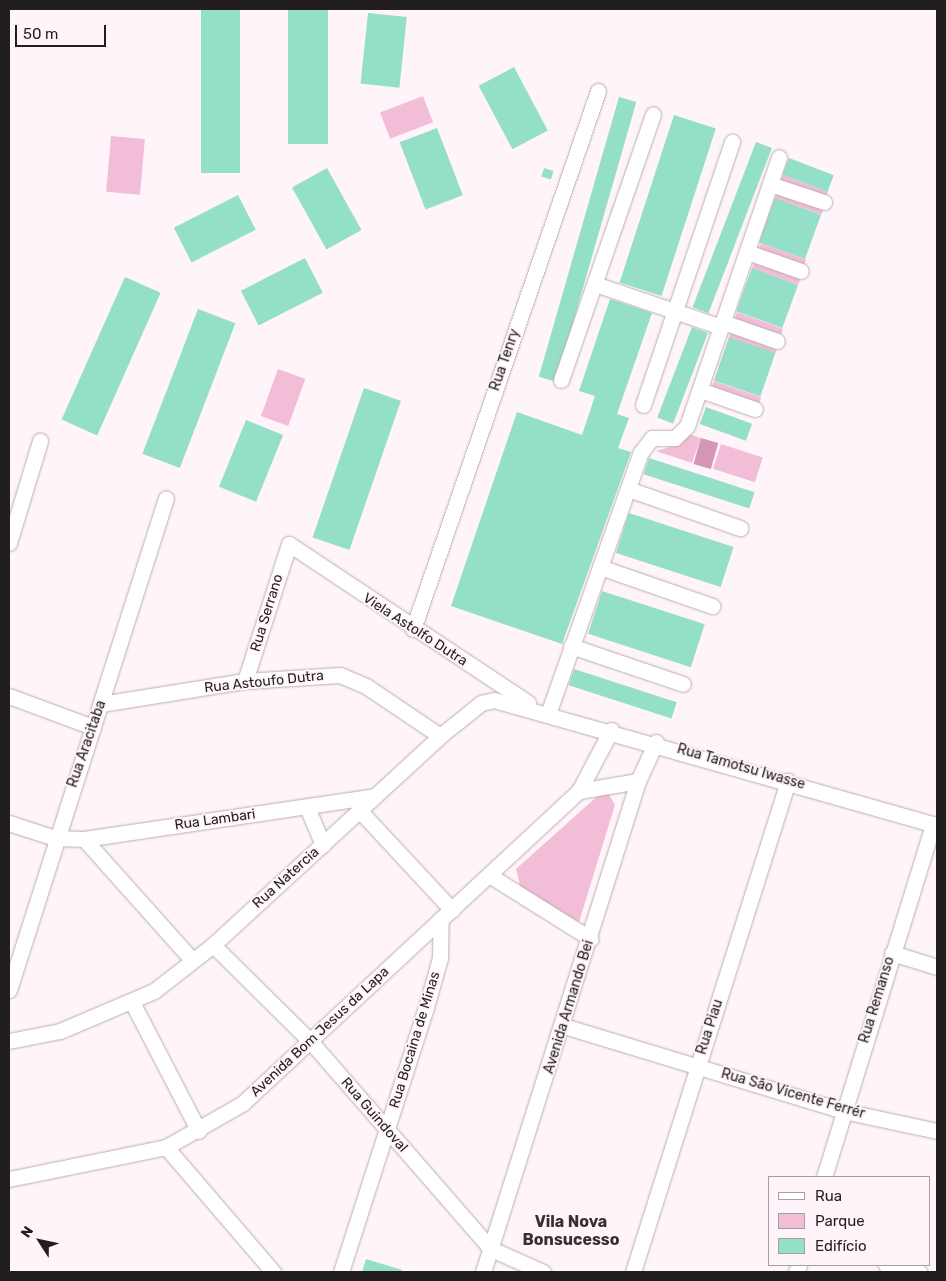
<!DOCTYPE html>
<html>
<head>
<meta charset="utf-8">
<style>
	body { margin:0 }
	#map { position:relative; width:946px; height:1281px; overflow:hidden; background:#fef4f9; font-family:Rubik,sans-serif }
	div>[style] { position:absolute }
	.green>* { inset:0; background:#f2bdd6; transform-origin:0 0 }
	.water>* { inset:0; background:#d397b5; transform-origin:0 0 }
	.building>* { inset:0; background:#94dfc7; transform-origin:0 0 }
	.roads { filter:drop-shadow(0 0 1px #baadb3) drop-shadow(0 0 1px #baadb3) }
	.minor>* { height:15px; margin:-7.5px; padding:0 7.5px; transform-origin:7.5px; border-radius:7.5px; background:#fff }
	span { translate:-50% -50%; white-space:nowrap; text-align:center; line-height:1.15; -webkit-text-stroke:4px #fef4f9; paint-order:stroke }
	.street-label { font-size:14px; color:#221e20 }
	.quarter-label { font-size:16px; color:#382e33; font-weight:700 }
	.frame { position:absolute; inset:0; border:10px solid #221e20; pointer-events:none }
	.legend { position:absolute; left:768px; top:1176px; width:162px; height:90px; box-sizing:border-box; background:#fef4f9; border:1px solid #a69ea2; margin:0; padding:6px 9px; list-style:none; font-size:15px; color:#221e20 }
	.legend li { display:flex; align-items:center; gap:10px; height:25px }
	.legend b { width:25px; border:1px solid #a69ea2 }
	.north { position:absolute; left:15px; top:1216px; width:50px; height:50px; -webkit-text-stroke:4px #fef4f9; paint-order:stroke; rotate:305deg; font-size:14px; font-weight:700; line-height:20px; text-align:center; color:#221e20 }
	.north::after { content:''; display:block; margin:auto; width:18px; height:22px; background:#221e20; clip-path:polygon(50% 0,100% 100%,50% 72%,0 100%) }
	.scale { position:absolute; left:15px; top:25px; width:91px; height:22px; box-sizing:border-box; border:2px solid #221e20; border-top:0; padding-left:6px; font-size:15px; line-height:18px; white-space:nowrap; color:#221e20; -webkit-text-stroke:4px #fef4f9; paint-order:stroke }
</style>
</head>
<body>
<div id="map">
	<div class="green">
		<div style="left:423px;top:96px;width:28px;height:46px;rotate:69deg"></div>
		<div style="left:111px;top:136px;width:34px;height:56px;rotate:5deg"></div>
		<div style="left:783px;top:175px;width:48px;height:9px;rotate:21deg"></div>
		<div style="left:778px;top:190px;width:49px;height:9px;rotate:19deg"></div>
		<div style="left:761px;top:243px;width:48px;height:9px;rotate:20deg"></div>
		<div style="left:755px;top:260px;width:49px;height:9px;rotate:19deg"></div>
		<div style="left:737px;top:312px;width:49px;height:9px;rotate:20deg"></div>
		<div style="left:732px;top:329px;width:49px;height:9px;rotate:19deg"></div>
		<div style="left:278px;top:369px;width:29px;height:50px;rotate:20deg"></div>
		<div style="left:714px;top:381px;width:50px;height:9px;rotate:19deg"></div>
		<div style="clip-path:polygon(689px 434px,701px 438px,692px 463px,656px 451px,677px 445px)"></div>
		<div style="left:721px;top:444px;width:44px;height:26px;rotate:18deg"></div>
		<div style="clip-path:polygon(601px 793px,608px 793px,615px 805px,579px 922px,521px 890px,516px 869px)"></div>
	</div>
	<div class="water">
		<div style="left:701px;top:438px;width:18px;height:27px;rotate:16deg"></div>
	</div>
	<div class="building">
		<div style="left:201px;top:9px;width:39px;height:164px"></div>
		<div style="left:288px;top:9px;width:40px;height:135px"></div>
		<div style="left:368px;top:13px;width:39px;height:71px;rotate:6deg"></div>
		<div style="left:514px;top:67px;width:72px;height:40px;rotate:62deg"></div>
		<div style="left:619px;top:97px;width:18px;height:291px;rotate:16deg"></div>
		<div style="left:674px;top:115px;width:44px;height:176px;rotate:18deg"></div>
		<div style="left:437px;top:128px;width:72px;height:40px;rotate:69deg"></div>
		<div style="left:756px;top:142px;width:17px;height:177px;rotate:21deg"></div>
		<div style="left:789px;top:158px;width:48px;height:18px;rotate:21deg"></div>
		<div style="left:327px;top:168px;width:71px;height:40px;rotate:61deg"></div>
		<div style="left:544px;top:168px;width:10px;height:9px;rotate:17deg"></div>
		<div style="left:238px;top:195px;width:39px;height:72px;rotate:63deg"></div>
		<div style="left:775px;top:198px;width:49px;height:47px;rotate:20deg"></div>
		<div style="left:305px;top:258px;width:39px;height:72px;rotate:63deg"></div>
		<div style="left:752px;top:268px;width:49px;height:46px;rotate:20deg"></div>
		<div style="left:125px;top:277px;width:39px;height:156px;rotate:24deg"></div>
		<div style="clip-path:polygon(610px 299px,652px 313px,617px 414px,629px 418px,618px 448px,631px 452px,562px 644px,451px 606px,517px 412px,582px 435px,595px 396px,579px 391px)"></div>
		<div style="left:198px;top:309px;width:40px;height:155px;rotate:21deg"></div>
		<div style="left:692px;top:327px;width:17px;height:97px;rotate:21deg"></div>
		<div style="left:729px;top:337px;width:49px;height:46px;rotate:19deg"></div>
		<div style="left:364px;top:388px;width:39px;height:158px;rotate:19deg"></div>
		<div style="left:706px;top:407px;width:49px;height:18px;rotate:20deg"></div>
		<div style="left:246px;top:420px;width:40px;height:72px;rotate:22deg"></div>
		<div style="left:649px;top:458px;width:111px;height:17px;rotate:18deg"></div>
		<div style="left:629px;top:513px;width:110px;height:42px;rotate:18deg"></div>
		<div style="left:602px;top:591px;width:108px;height:45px;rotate:18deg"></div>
		<div style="left:574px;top:669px;width:108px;height:17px;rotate:18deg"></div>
		<div style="clip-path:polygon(366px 1259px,402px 1270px,401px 1272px,362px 1272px)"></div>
	</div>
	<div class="roads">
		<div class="minor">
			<div style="left:770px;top:184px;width:57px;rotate:18.4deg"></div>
			<div style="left:747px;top:252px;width:57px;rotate:19.4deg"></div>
			<div style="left:595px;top:284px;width:133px;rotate:18.8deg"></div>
			<div style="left:723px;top:322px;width:57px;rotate:19.4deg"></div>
			<div style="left:561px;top:380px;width:281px;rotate:-70.9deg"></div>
			<div style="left:700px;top:390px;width:58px;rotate:19.1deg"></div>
			<div style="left:643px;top:405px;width:278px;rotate:-71.3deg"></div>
			<div style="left:628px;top:489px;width:119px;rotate:19.2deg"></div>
			<div style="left:9px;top:543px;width:107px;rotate:-73.1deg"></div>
			<div style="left:600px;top:567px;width:119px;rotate:19.2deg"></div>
			<div style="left:413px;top:629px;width:569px;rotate:-71.02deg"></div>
			<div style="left:571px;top:646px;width:118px;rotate:18.7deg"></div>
			<div style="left:245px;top:681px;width:144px;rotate:-72.2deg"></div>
			<div style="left:289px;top:544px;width:287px;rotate:33.6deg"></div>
			<div style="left:9px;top:696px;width:90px;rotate:20.3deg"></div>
			<div style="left:101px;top:704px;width:146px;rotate:-9.1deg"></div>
			<div style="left:245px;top:681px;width:95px;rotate:-3.6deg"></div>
			<div style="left:340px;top:675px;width:28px;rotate:23deg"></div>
			<div style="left:366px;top:686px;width:89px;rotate:34deg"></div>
			<div style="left:548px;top:714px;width:278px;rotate:-70.5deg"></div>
			<div style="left:641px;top:452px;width:18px;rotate:-52deg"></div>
			<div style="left:652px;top:438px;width:23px"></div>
			<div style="left:675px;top:438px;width:17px;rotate:-45deg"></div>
			<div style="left:687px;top:426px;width:284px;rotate:-71.1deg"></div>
			<div style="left:579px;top:791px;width:60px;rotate:-9.6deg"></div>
			<div style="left:307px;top:807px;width:41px;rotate:67.2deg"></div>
			<div style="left:360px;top:811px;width:135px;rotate:47.1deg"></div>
			<div style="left:9px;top:823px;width:48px;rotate:18.1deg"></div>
			<div style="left:55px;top:838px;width:29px;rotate:2deg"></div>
			<div style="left:84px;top:839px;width:294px;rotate:-8.4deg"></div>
			<div style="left:84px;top:839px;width:162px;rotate:48.2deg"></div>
			<div style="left:489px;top:875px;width:120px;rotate:32.1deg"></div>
			<div style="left:213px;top:945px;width:138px;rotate:44.7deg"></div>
			<div style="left:311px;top:1042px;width:274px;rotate:49deg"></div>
			<div style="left:491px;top:1249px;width:57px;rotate:23.9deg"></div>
			<div style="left:892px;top:953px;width:47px;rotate:17.3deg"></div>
			<div style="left:9px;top:990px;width:516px;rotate:-72.3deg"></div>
			<div style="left:132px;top:1002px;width:145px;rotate:62.6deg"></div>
			<div style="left:564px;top:1026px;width:292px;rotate:16.9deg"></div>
			<div style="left:843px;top:1111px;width:96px;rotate:12deg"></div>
			<div style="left:9px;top:1041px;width:52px;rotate:-11.1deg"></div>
			<div style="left:60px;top:1031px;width:102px;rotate:-23.1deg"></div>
			<div style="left:154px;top:991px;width:75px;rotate:-37.9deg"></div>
			<div style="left:213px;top:945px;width:309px;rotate:-42.6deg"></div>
			<div style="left:440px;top:736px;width:53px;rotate:-38.8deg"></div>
			<div style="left:481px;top:703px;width:13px;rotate:-13deg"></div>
			<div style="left:494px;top:700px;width:460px;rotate:15.8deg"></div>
			<div style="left:166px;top:1147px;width:165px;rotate:49.4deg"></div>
			<div style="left:824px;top:1177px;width:369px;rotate:-72.8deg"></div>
			<div style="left:9px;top:1179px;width:160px;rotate:-11.5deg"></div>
			<div style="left:166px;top:1147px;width:89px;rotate:-29.7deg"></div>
			<div style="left:243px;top:1103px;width:459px;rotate:-42.9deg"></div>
			<div style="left:579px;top:791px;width:69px;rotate:-62.3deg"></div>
			<div style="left:886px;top:1265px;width:34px;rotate:12deg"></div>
			<div style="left:341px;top:1272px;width:274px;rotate:-72.2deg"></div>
			<div style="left:425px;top:1011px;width:55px;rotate:-74.2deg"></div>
			<div style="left:440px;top:958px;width:39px;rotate:-89deg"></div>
			<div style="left:483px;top:1272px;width:515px;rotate:-72.48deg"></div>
			<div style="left:638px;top:781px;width:43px;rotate:-65.2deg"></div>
			<div style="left:633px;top:1272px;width:515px;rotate:-72.48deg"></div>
			<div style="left:796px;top:1272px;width:8px;rotate:-67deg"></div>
		</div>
	</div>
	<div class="street-label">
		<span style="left:505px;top:360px;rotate:-71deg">Rua Tenry</span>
		<span style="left:267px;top:613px;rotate:-73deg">Rua Serrano</span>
		<span style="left:415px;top:630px;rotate:33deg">Viela Astolfo Dutra</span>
		<span style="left:264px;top:682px;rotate:-6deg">Rua Astoufo Dutra</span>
		<span style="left:87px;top:744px;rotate:-71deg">Rua Aracitaba</span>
		<span style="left:741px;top:767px;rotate:16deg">Rua Tamotsu Iwasse</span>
		<span style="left:215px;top:820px;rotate:-8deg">Rua Lambari</span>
		<span style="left:286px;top:878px;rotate:-42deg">Rua Natercia</span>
		<span style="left:877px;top:1000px;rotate:-73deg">Rua Remanso</span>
		<span style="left:569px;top:1007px;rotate:-73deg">Avenida Armando Bei</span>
		<span style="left:710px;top:1027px;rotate:-72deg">Rua Piau</span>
		<span style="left:320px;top:1032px;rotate:-43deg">Avenida Bom Jesus da Lapa</span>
		<span style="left:415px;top:1040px;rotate:-73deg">Rua Bocaina de Minas</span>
		<span style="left:793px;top:1094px;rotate:16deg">Rua São Vicente Ferrér</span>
		<span style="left:374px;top:1115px;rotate:49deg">Rua Guindoval</span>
	</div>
	<div class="quarter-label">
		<span style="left:571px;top:1231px">Vila Nova<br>Bonsucesso</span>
	</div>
	<div class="frame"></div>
	<ul class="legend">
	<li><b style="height:6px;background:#fff"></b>Rua</li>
	<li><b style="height:14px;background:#f2bdd6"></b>Parque</li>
	<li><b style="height:14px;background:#94dfc7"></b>Edifício</li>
	</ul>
	<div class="north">N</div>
	<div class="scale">50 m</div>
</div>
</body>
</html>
